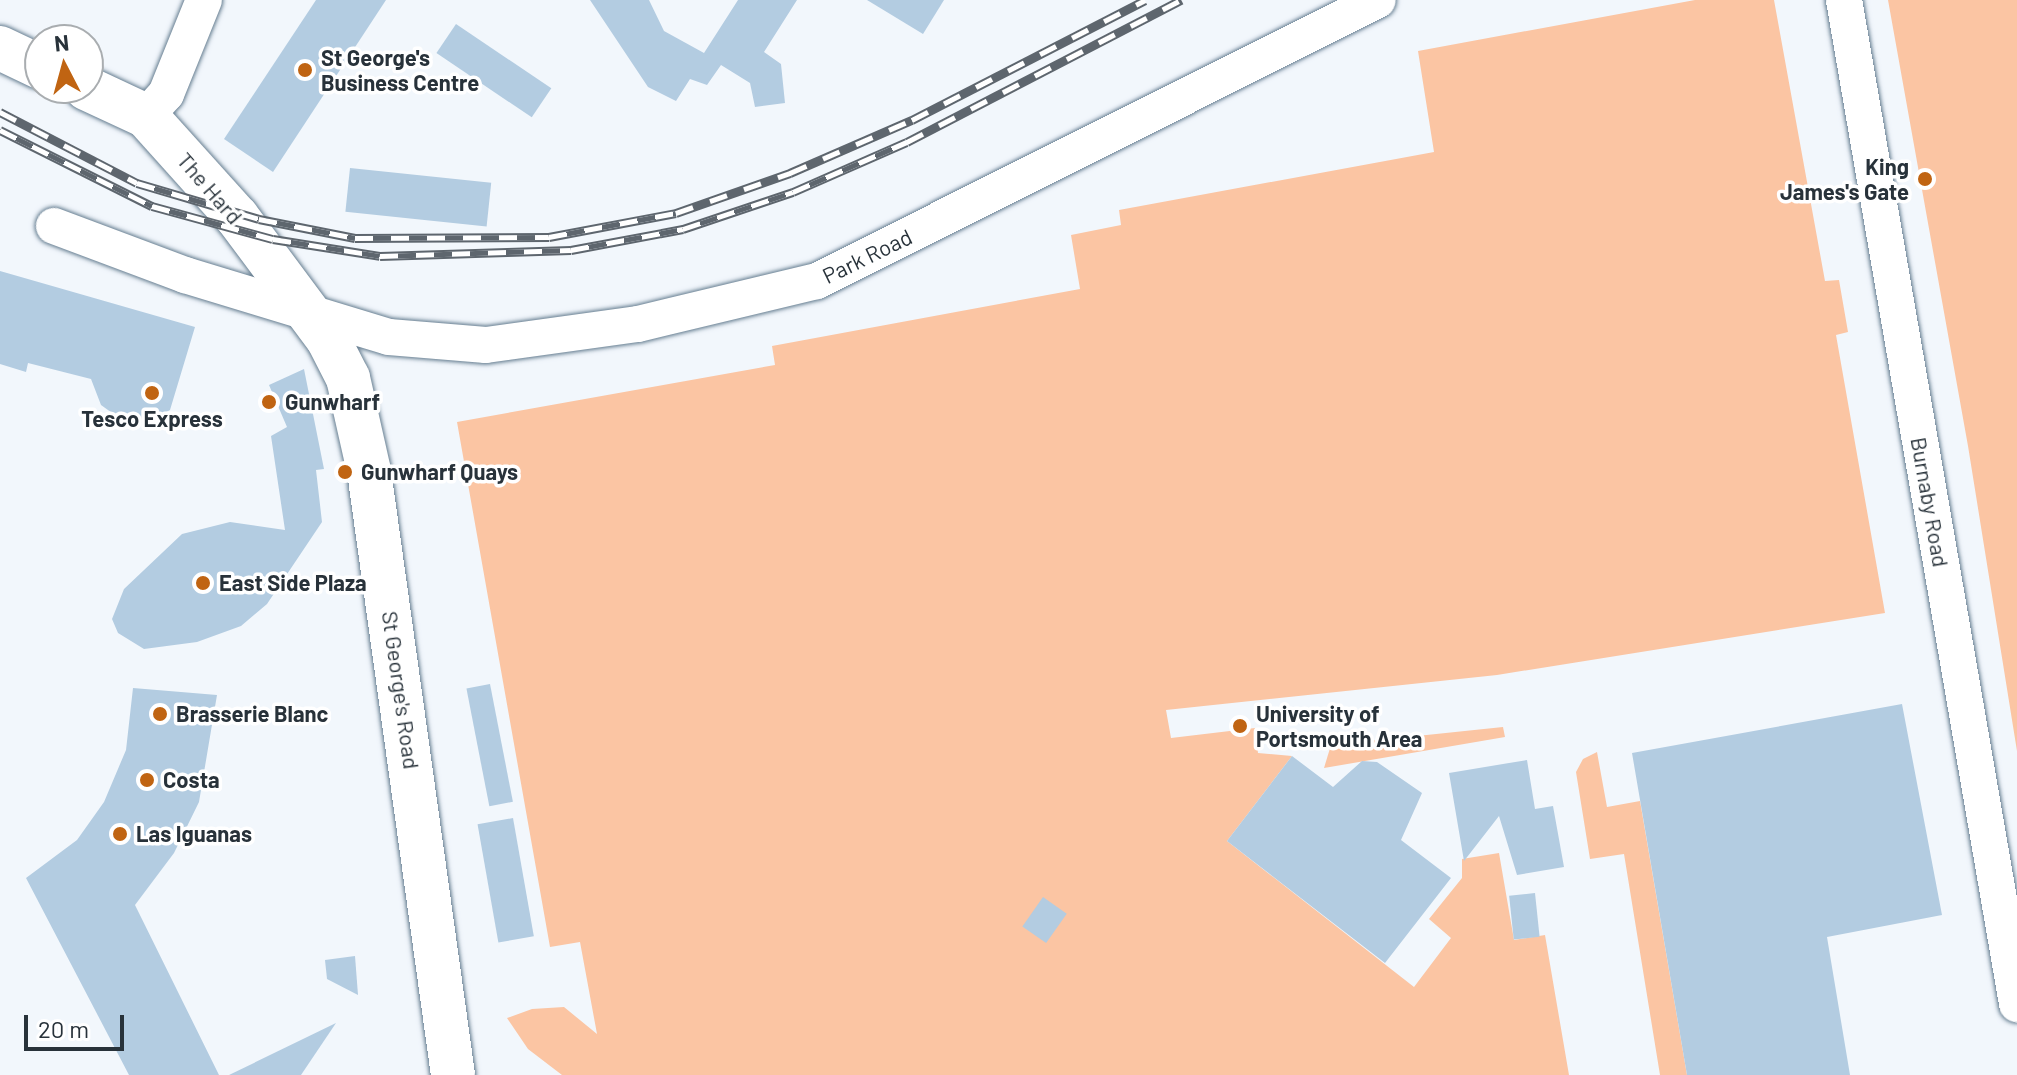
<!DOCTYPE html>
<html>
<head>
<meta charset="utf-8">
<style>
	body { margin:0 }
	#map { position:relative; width:2017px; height:1075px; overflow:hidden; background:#f2f7fc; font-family:Barlow,sans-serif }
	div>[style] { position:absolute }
	.green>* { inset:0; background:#fbc5a3 }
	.building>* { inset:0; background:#b3cce1; transform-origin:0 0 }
	.roads { filter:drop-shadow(0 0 2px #667e91) drop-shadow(0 0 2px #667e91) }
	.minor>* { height:36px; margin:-18px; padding:0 18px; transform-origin:18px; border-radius:18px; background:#fff }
	.major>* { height:44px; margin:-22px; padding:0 22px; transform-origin:22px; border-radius:22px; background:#fff }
	.rail>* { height:9px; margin-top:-4.5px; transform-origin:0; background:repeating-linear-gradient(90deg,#fff 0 18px,#5e666e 0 36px); box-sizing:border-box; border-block:2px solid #5e666e }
	.dots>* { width:22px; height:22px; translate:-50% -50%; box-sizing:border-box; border:4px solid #fff; border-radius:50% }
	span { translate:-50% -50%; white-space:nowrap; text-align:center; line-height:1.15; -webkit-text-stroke:7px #fff; paint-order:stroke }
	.poi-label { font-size:22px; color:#28323a; font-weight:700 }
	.left { translate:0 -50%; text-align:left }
	.right { translate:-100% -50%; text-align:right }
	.street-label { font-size:22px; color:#28323a }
	.north { position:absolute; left:24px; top:24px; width:80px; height:80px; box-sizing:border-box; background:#fff; border:2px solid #a9adb0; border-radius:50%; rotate:354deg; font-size:22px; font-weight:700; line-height:32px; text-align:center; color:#28323a }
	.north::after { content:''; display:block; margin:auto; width:28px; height:36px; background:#c06412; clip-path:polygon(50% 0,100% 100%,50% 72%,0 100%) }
	.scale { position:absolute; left:24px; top:1015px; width:100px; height:36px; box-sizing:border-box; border:4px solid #28323a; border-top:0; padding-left:10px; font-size:24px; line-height:28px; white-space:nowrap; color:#28323a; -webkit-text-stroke:6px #fff; paint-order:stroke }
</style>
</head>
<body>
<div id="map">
	<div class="green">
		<div style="clip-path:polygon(1695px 0,1774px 0,1825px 281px,1839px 280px,1848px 332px,1836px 335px,1885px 613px,1497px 675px,1166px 710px,1171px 738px,1255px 728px,1258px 753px,1292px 756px,1227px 841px,1414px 987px,1451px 938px,1429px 919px,1462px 878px,1462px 859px,1499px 853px,1514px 940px,1545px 935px,1569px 1075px,562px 1075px,528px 1049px,507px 1018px,532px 1009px,564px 1007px,597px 1034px,580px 942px,550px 947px,457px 422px,775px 365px,772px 346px,1080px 289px,1071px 235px,1121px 225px,1119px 210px,1434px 152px,1418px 51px)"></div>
		<div style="clip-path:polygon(1888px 0,2017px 0,2017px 751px,1968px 446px)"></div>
		<div style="clip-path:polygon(1503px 727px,1505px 737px,1324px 768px,1331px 745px)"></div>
		<div style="clip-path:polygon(1597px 752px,1607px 807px,1640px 801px,1687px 1075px,1660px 1075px,1624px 854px,1590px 859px,1576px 772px,1583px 759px)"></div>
	</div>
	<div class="building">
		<div style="clip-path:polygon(316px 0,386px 0,273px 172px,224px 139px)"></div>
		<div style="clip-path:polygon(590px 0,649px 0,664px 31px,704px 53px,738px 0,797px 0,764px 52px,781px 64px,785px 103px,755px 107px,750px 83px,721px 65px,707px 85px,690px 79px,676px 101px,648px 87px)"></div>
		<div style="clip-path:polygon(867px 0,944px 0,923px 34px)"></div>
		<div style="left:456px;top:24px;width:115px;height:35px;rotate:34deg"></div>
		<div style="left:350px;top:168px;width:142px;height:44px;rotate:6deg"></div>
		<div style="clip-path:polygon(0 271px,195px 327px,170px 410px,146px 423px,126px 423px,101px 405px,91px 379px,28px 363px,26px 372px,0 364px)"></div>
		<div style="clip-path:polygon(304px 369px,324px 469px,316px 470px,322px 522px,267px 604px,241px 626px,197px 642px,144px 649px,118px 633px,112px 619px,124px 589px,182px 534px,230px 522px,285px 530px,271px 436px,287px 427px,269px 385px)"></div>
		<div style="left:490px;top:684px;width:120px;height:24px;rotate:79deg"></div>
		<div style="clip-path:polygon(133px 688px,217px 695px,199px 802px,174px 853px,135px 905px,219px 1075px,129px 1075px,26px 878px,77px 840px,104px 802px,126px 750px)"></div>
		<div style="clip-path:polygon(1902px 704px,1942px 915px,1827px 937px,1850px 1075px,1687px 1075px,1632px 753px)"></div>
		<div style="clip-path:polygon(1292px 756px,1333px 787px,1362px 761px,1377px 762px,1422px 793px,1401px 840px,1451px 878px,1385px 963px,1227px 841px)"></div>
		<div style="clip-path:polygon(1527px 760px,1535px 809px,1553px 806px,1564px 867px,1517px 875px,1499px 816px,1464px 861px,1449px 773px)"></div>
		<div style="left:513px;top:818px;width:120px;height:36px;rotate:80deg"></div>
		<div style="left:1535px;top:893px;width:44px;height:26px;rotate:84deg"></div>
		<div style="left:1043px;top:897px;width:29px;height:36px;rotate:35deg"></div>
		<div style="clip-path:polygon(355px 956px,358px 995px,327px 979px,325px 960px)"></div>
		<div style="clip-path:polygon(336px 1023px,301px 1075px,229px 1075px)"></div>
	</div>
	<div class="roads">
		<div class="minor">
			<div style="left:1844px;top:0;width:1019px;rotate:80.22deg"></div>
			<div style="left:146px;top:116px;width:30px;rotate:-48deg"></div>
			<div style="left:166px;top:94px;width:101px;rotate:-68deg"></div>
			<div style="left:54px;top:226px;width:140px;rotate:20.5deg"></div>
			<div style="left:185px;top:275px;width:213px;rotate:16.9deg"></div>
			<div style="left:389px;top:337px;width:97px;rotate:4.7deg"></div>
			<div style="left:486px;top:345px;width:153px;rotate:-7.9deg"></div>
			<div style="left:638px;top:324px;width:184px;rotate:-13.5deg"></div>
			<div style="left:817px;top:281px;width:627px;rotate:-26.61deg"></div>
		</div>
		<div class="major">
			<div style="left:0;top:48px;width:44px;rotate:25.4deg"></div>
			<div style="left:86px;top:88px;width:66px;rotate:25deg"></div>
			<div style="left:146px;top:116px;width:136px;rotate:48deg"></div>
			<div style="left:237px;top:217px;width:152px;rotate:53.3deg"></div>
			<div style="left:328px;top:339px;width:44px;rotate:62.9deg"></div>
			<div style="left:348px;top:378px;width:95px;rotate:77.3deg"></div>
			<div style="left:369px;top:471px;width:610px;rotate:82.08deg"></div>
		</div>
	</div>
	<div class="rail">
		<div style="left:0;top:112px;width:154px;rotate:27.4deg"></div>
		<div style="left:137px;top:183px;width:127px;rotate:16.4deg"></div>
		<div style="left:259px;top:219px;width:98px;rotate:11.2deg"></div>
		<div style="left:355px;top:238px;width:194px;rotate:-0.3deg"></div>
		<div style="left:549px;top:237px;width:129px;rotate:-10.7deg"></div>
		<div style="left:676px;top:213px;width:121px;rotate:-19.3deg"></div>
		<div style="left:790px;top:173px;width:133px;rotate:-23.5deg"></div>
		<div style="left:912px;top:120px;width:262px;rotate:-27.2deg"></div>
		<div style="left:0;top:130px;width:170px;rotate:26.6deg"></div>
		<div style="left:152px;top:206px;width:125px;rotate:15.3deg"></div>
		<div style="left:273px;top:239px;width:108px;rotate:9deg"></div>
		<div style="left:380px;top:256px;width:191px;rotate:-1.8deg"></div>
		<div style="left:571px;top:250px;width:114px;rotate:-10.6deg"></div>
		<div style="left:683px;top:229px;width:116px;rotate:-18.6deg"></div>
		<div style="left:793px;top:192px;width:124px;rotate:-23.7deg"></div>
		<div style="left:907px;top:142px;width:309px;rotate:-27.4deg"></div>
	</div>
	<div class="dots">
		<div style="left:305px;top:70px;background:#c06412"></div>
		<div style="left:1925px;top:179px;background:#c06412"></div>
		<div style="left:152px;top:393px;background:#c06412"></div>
		<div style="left:269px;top:402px;background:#c06412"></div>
		<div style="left:345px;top:472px;background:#c06412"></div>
		<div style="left:203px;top:583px;background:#c06412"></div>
		<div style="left:160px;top:714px;background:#c06412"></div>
		<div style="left:1240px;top:726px;background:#c06412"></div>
		<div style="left:147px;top:780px;background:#c06412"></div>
		<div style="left:120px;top:834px;background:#c06412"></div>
	</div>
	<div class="poi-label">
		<span class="left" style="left:321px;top:70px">St George's<br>Business Centre</span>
		<span class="right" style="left:1909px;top:179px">King<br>James's Gate</span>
		<span class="left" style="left:285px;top:402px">Gunwharf</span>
		<span style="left:152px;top:419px">Tesco Express</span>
		<span class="left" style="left:361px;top:472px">Gunwharf Quays</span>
		<span class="left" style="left:219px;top:583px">East Side Plaza</span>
		<span class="left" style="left:1256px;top:726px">University of<br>Portsmouth Area</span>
		<span class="left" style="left:176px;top:714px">Brasserie Blanc</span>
		<span class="left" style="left:163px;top:780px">Costa</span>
		<span class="left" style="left:136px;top:834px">Las Iguanas</span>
	</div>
	<div class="street-label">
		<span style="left:210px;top:188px;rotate:49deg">The Hard</span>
		<span style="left:867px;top:256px;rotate:-26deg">Park Road</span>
		<span style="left:1930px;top:502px;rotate:80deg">Burnaby Road</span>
		<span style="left:401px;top:690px;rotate:82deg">St George's Road</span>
	</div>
	<div class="north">N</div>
	<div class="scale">20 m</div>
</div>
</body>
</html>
